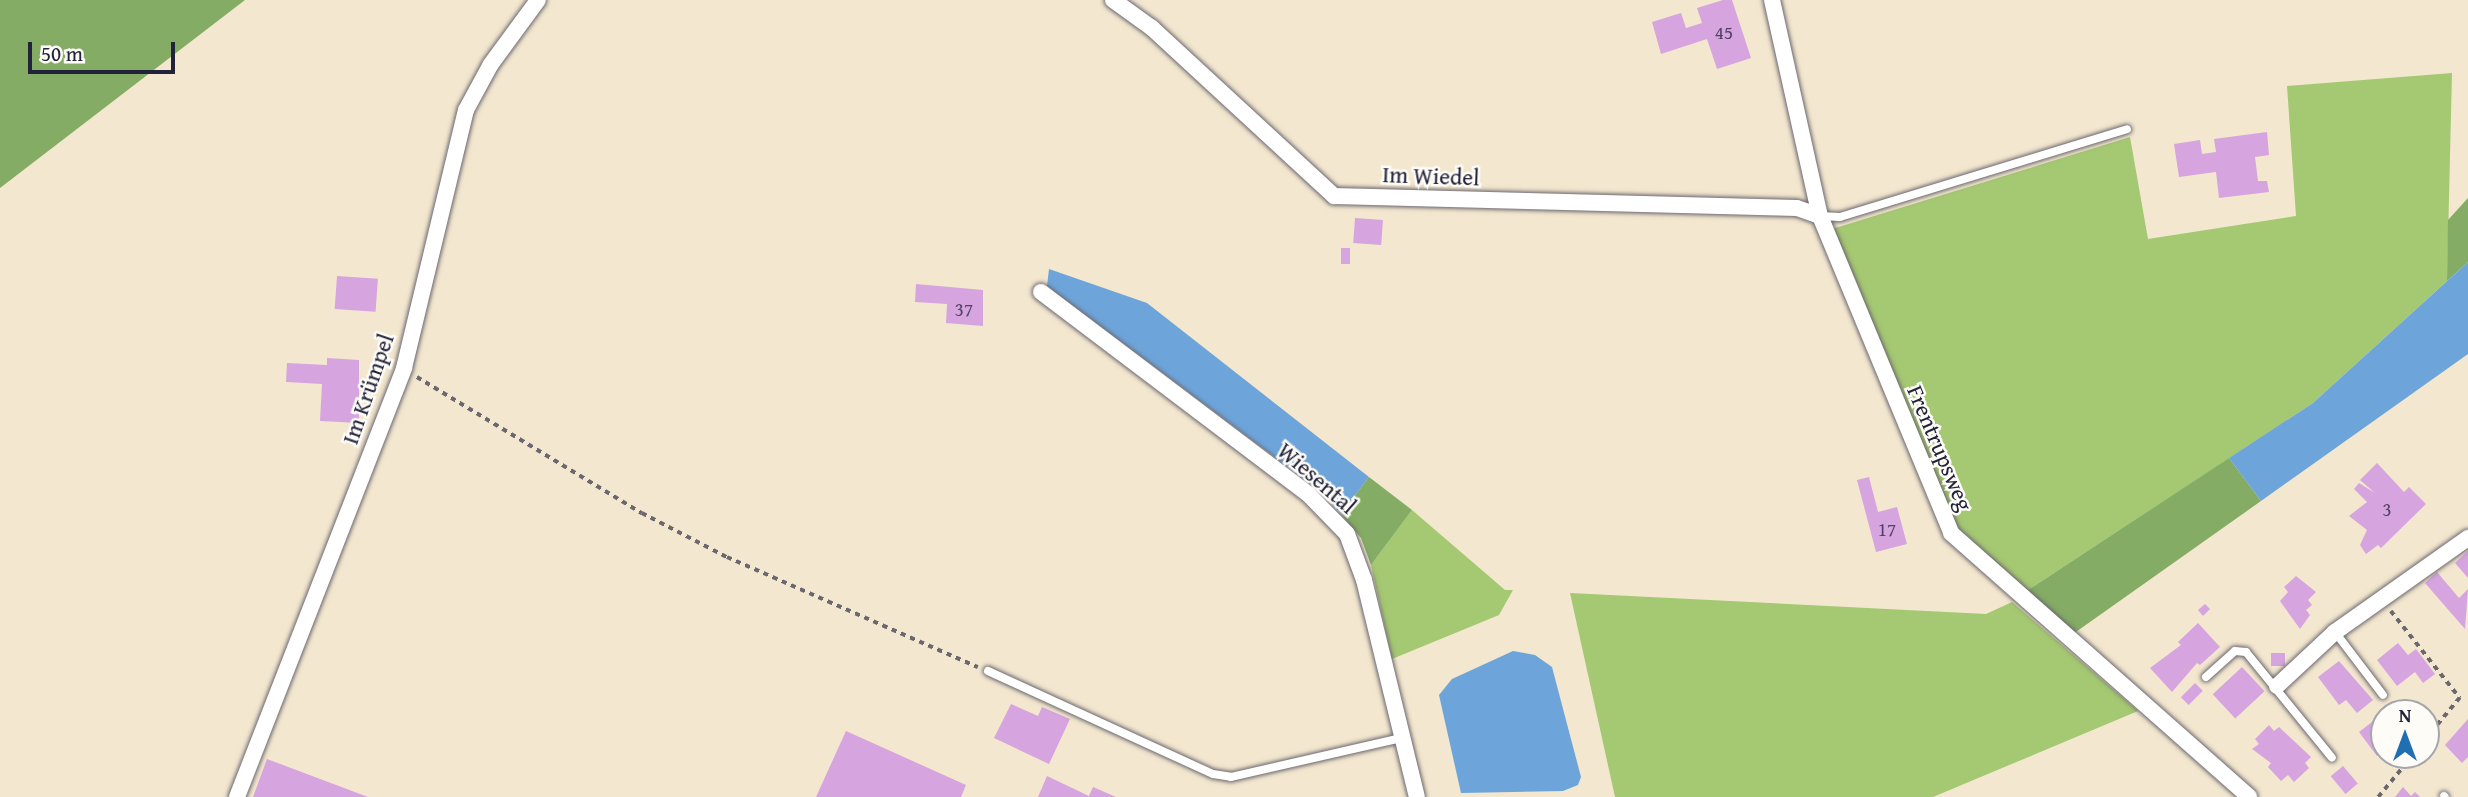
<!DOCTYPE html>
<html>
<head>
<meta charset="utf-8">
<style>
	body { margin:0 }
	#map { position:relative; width:2468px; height:797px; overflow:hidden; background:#f3e7cf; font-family:"Gentium Book Plus",serif }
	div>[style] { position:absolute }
	.green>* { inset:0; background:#a5c872 }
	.forest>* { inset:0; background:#84ac64 }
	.water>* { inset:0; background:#6da5db }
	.building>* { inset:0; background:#d6a4de; transform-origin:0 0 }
	.path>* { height:3.5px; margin-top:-1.75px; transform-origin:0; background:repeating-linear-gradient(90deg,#6b676f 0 5px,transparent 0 10px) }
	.roads { filter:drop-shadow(0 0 2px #6b676f) drop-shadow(0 0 2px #6b676f) }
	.service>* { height:8px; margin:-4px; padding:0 4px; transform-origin:4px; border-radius:4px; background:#fff }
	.minor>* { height:16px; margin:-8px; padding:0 8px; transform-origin:8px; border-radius:8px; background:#fff }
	span { translate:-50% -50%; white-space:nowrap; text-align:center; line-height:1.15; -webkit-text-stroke:5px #fdfcf7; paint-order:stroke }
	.number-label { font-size:19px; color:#4f4264 }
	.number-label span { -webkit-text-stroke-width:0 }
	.street-label { font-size:23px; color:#22223b }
	.north { position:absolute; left:2370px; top:699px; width:70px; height:70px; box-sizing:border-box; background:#fdfcf7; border:2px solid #a5a5ac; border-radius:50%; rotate:0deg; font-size:19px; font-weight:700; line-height:28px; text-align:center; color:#22223b }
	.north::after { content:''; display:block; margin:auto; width:24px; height:32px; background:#1f6fb2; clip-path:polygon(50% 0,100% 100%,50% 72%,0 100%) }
	.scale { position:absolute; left:28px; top:42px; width:147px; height:32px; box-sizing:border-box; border:4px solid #22223b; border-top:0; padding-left:9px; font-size:21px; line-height:24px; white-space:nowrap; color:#22223b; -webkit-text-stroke:5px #fdfcf7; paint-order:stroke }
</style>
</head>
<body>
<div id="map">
	<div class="green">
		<div style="clip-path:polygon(2452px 73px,2447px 281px,2313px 403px,2025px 592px,1956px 531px,1832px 229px,2130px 137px,2148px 239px,2296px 216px,2287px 86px)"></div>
		<div style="clip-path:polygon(1412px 510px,1505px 590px,1513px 590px,1499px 615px,1392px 659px,1371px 565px)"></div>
		<div style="clip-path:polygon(1570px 593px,1986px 614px,2012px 602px,2138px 711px,1933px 797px,1615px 797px)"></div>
	</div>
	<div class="forest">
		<div style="clip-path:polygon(0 0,245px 0,0 188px)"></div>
		<div style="clip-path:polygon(2468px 198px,2468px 262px,2447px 281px,2448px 220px)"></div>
		<div style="clip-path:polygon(2229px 458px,2261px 501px,2073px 634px,2025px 592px)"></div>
		<div style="clip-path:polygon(1369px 477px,1412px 510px,1371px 565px,1361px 538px,1341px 514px)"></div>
	</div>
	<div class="water">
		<div style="clip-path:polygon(2468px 262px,2468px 354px,2261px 501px,2229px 458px,2313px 403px)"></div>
		<div style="clip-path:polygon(1049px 269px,1147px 303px,1369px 477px,1341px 514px,1322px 493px,1047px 286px)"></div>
		<div style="clip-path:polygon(1513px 651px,1535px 655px,1552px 667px,1581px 777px,1578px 785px,1563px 791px,1461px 793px,1439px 695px,1452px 679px)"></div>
	</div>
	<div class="building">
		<div style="clip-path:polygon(1723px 0,1732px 0,1751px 58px,1717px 69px,1707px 39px,1661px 54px,1652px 22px,1681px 13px,1686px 28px,1702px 23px,1697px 8px)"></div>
		<div style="clip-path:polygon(2267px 132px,2269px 155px,2255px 157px,2258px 181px,2267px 181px,2269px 192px,2219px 198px,2216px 172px,2179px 177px,2174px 144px,2200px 140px,2202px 154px,2216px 152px,2214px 139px)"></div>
		<div style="left:1355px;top:218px;width:28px;height:25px;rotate:4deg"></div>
		<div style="left:1341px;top:248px;width:9px;height:16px"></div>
		<div style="left:337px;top:276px;width:41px;height:33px;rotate:4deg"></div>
		<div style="clip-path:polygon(916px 284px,983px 290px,983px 326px,946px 323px,947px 304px,915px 302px)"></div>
		<div style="clip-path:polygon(327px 358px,359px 360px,359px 423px,320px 421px,322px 384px,286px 382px,287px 363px,327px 365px)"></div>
		<div style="clip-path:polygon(2377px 463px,2404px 492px,2409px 487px,2426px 504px,2381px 548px,2378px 545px,2366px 554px,2360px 545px,2367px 530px,2349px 516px,2367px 502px,2354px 489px,2359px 483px,2375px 493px,2360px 480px)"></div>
		<div style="clip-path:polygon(1869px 477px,1878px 512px,1897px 507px,1907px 544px,1876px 552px,1857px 480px)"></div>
		<div style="clip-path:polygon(2468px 551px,2468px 578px,2455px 563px)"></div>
		<div style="clip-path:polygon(2437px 572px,2459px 598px,2468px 589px,2465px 629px,2425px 583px)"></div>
		<div style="clip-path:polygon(2296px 576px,2316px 592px,2308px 600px,2312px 605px,2306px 610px,2310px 615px,2300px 629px,2280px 601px,2288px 592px,2284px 587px)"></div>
		<div style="clip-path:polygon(2205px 604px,2210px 609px,2203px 616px,2198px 610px)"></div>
		<div style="clip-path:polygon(2198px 623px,2220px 647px,2200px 665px,2197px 663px,2172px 692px,2150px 668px,2181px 645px,2178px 642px)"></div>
		<div style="clip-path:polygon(2398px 643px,2408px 655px,2416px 649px,2435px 674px,2423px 683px,2415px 672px,2397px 686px,2377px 660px)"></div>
		<div style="left:2271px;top:653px;width:14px;height:13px"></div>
		<div style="clip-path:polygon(2339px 661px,2373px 700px,2357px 713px,2346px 700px,2339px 705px,2318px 677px)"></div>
		<div style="left:2242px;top:667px;width:33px;height:40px;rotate:47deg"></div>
		<div style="left:2195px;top:683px;width:11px;height:20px;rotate:45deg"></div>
		<div style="clip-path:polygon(1011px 704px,1038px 716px,1042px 707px,1070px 719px,1049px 764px,994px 738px)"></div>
		<div style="clip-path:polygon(2381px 715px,2384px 750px,2377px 756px,2359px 732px)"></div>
		<div style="clip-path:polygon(2468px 719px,2468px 757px,2462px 763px,2445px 745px)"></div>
		<div style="clip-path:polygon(2269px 725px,2274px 731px,2279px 727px,2311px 757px,2305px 763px,2309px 768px,2294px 782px,2288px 775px,2281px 781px,2268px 767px,2271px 763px,2252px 749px,2259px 744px,2255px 739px)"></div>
		<div style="clip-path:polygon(846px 731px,966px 785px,961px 797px,816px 797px)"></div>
		<div style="clip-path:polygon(267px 759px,368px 797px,253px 797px)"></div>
		<div style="left:2343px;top:766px;width:23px;height:16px;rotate:50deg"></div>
		<div style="clip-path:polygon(1047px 776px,1089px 796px,1093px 787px,1116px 797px,1038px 797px)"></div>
		<div style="clip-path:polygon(2403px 787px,2411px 796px,2415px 792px,2420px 797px,2395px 797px)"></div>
	</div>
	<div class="path">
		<div style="left:417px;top:377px;width:263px;rotate:31.2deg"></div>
		<div style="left:642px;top:513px;width:96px;rotate:27.4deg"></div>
		<div style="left:727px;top:557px;width:274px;rotate:23.7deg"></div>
		<div style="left:2391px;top:611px;width:111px;rotate:51.6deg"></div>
		<div style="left:2460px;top:698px;width:53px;rotate:129.7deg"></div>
		<div style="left:2378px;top:797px;width:55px;rotate:-50.2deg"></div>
	</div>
	<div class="roads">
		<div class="service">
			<div style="left:1820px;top:216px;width:20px;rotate:3deg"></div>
			<div style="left:1840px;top:217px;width:300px;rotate:-17deg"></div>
			<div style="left:2335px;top:632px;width:79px;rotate:52.7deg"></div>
			<div style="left:988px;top:671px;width:247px;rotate:24.6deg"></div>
			<div style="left:1213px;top:774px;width:18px;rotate:9deg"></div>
			<div style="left:1231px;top:777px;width:174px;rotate:-12.9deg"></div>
			<div style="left:2206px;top:677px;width:39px;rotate:-42deg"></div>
			<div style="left:2235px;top:651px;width:11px;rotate:5deg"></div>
			<div style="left:2246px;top:652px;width:136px;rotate:50.9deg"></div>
			<div style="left:2444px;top:796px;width:1px;rotate:45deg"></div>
		</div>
		<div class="minor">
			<div style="left:1113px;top:0;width:48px;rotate:35.7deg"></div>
			<div style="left:1152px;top:28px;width:248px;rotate:42.7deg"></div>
			<div style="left:1334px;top:196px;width:463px;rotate:1.5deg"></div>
			<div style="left:1797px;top:208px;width:24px;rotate:19deg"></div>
			<div style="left:1772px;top:0;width:221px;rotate:77.5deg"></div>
			<div style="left:1820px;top:216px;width:343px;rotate:67.5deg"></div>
			<div style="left:1951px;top:533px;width:398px;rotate:41.5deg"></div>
			<div style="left:1041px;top:292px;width:336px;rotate:37.1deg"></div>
			<div style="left:1309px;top:495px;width:54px;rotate:45.7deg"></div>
			<div style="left:1347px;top:534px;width:49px;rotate:69.7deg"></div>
			<div style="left:1364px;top:580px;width:223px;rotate:76.3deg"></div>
			<div style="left:2277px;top:686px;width:79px;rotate:-43deg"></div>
			<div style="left:2335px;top:632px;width:163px;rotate:-35.3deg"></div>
			<div style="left:237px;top:797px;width:460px;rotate:-68.7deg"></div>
			<div style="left:404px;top:368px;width:265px;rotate:-76.5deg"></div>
			<div style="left:466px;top:110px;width:52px;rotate:-61.5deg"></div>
			<div style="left:491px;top:64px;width:79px;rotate:-53.7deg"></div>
		</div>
	</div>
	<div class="number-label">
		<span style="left:1724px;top:33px">45</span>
		<span style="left:964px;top:310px">37</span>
		<span style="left:2387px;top:510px">3</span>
		<span style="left:1887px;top:530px">17</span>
	</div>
	<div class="street-label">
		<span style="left:1431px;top:176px;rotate:2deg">Im Wiedel</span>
		<span style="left:368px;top:389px;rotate:-71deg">Im Krümpel</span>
		<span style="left:1940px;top:448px;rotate:67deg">Frentrupsweg</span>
		<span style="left:1317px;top:478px;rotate:41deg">Wiesental</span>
	</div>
	<div class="north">N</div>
	<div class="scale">50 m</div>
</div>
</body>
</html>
